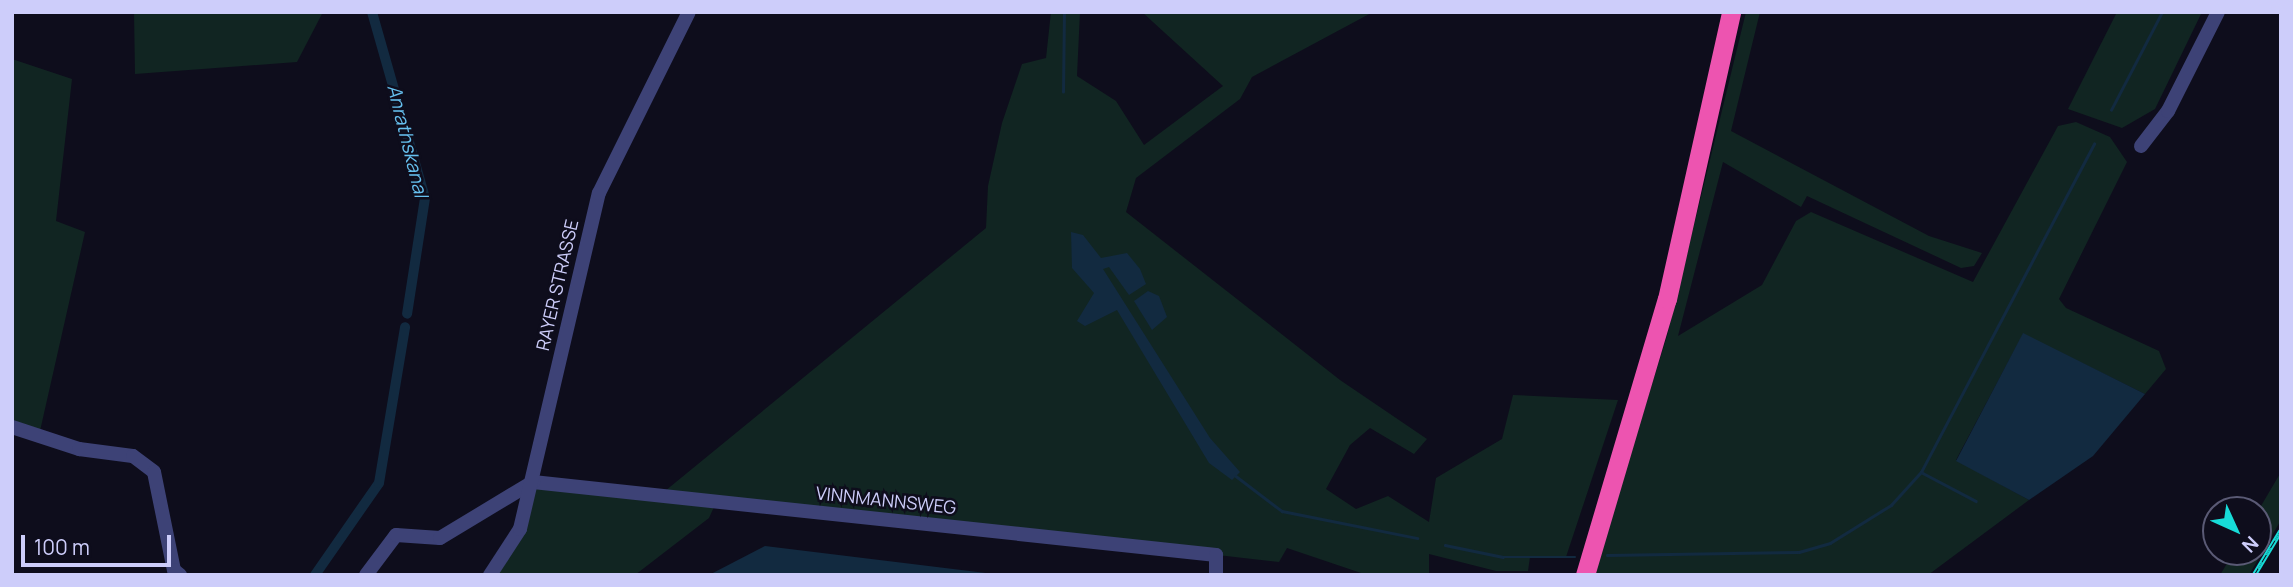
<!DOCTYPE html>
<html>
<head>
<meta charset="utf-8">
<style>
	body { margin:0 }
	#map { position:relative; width:2293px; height:587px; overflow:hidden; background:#0e0d1c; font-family:Manrope,sans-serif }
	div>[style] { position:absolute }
	.green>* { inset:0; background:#112522 }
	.water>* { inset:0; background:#122a40 }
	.stream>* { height:2.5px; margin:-1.25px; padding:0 1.25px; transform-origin:1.25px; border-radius:1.25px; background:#122a40 }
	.canal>* { height:10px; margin:-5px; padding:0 5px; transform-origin:5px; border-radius:5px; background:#122a40 }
	.minor>* { height:14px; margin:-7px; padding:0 7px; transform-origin:7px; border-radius:7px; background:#3d4276 }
	.highway>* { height:19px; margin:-9.5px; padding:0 9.5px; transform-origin:9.5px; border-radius:9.5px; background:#ed54b0 }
	.rail>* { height:5px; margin-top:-2.5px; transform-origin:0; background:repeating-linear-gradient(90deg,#0e0d1c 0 8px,#17dcd8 0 16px); box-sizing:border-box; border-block:2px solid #17dcd8 }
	span { translate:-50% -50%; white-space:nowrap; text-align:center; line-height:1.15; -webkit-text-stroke:5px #0e0d1c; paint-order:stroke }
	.street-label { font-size:18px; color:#cdcdfa }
	.water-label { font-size:19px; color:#66c0ef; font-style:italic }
	.frame { position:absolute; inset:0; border:14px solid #cdcdfa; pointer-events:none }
	.north { position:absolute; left:2202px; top:496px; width:70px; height:70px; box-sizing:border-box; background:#0e0d1c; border:2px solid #5a5a75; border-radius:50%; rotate:135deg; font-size:19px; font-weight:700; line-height:28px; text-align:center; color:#cdcdfa }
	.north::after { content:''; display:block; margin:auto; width:24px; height:32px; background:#17dcd8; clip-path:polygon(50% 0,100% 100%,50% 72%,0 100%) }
	.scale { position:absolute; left:21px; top:535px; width:150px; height:32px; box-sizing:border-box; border:4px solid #cdcdfa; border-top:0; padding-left:9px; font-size:21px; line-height:24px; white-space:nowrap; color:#cdcdfa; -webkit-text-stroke:5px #0e0d1c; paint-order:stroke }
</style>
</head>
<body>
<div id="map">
	<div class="green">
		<div style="clip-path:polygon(134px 12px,323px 12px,297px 62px,135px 74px)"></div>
		<div style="clip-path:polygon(1051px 12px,1080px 12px,1077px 76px,1116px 101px,1144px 145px,1223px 86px,1142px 12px,1373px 12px,1252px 77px,1240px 99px,1136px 178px,1126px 212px,1340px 380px,1427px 439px,1414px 454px,1370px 428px,1350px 445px,1326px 489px,1356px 509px,1388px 496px,1429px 522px,1436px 478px,1502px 439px,1513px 395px,1618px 400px,1566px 557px,1530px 557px,1528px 571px,1496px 571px,1429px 554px,1429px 575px,1367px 575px,1287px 548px,1279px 562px,718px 498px,709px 518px,635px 575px,490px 575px,500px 567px,533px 482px,665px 491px,986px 228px,988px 186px,1002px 123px,1022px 64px,1046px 58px)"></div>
		<div style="clip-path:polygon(1746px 12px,1760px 12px,1731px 131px,1929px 236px,1982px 253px,1974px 266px,1961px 268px,1807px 196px,1801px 207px,1723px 162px,1678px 336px,1762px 285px,1796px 221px,1811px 212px,1973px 282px,2058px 126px,2076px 122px,2110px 137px,2127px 162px,2059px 299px,2066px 308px,2159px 351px,2166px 369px,2145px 394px,2023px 334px,1956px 460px,2029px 500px,1928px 575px,1593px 575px,1667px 336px)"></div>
		<div style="clip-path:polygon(2117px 12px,2202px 12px,2155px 109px,2122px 128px,2068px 109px)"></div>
		<div style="clip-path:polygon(12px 59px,72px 79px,56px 221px,85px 232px,40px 431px,12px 428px)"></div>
		<div style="clip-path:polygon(2281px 472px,2281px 520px,2249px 575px,2220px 575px,2234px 552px,2258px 552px,2258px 511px)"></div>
	</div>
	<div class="water">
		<div style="clip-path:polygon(1071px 232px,1083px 235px,1101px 258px,1127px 253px,1140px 269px,1146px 284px,1129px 295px,1109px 267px,1103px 269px,1210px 438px,1240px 472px,1232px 480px,1209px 463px,1117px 310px,1085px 326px,1077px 321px,1094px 293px,1072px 268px)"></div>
		<div style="clip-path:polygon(1148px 291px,1159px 296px,1167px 317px,1152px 330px,1134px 301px)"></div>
		<div style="clip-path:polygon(2023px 333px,2145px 394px,2093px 456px,2029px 500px,1956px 461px)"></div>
		<div style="clip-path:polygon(765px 546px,994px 574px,1002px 575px,709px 575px)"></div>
	</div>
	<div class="stream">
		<div style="left:1063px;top:92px;width:80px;rotate:-89.3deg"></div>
		<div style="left:2111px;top:110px;width:110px;rotate:-62.5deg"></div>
		<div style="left:1921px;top:472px;width:62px;rotate:27.8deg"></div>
		<div style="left:1236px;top:476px;width:58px;rotate:37.3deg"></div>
		<div style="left:1282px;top:511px;width:138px;rotate:11.3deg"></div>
		<div style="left:1445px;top:545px;width:59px;rotate:11.7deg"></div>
		<div style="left:1503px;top:557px;width:72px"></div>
		<div style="left:1607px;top:555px;width:192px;rotate:-0.9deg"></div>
		<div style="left:1799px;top:552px;width:32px;rotate:-16deg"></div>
		<div style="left:1830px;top:543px;width:72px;rotate:-31.9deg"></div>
		<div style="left:1891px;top:505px;width:45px;rotate:-47.7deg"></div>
		<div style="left:1921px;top:472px;width:371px;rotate:-62.2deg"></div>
	</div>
	<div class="canal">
		<div style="left:372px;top:12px;width:193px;rotate:74.1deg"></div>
		<div style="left:425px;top:198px;width:117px;rotate:98.8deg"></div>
		<div style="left:315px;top:575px;width:112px;rotate:-55.2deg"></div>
		<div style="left:379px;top:483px;width:158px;rotate:-80.5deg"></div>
	</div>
	<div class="minor">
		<div style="left:2141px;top:146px;width:44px;rotate:-52.4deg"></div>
		<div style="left:2168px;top:111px;width:111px;rotate:-63.2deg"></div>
		<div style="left:12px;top:427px;width:71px;rotate:18.2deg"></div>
		<div style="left:79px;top:449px;width:54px;rotate:7.4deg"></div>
		<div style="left:133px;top:456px;width:26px;rotate:37deg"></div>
		<div style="left:154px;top:472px;width:100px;rotate:78.5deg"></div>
		<div style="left:174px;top:570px;width:8px;rotate:40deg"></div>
		<div style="left:533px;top:482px;width:687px;rotate:6.1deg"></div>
		<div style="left:1216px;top:555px;width:20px;rotate:90deg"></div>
		<div style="left:366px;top:575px;width:50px;rotate:-53.1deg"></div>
		<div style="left:396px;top:535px;width:44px;rotate:3.9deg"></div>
		<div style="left:440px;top:538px;width:109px;rotate:-31.1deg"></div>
		<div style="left:490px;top:575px;width:55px;rotate:-56.9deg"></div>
		<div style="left:520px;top:529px;width:345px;rotate:-76.8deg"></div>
		<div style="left:599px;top:193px;width:202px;rotate:-63.6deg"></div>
	</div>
	<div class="highway">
		<div style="left:1585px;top:575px;width:288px;rotate:-73.5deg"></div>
		<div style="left:1667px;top:299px;width:294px;rotate:-77.4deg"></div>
	</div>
	<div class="rail">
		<div style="left:2254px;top:575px;width:52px;rotate:-59deg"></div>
	</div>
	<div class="street-label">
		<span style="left:557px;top:285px;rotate:-77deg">RAYER STRASSE</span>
		<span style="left:886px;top:500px;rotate:6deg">VINNMANNSWEG</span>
	</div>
	<div class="water-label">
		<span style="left:407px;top:141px;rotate:76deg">Anrathskanal</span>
	</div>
	<div class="frame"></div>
	<div class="north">N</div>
	<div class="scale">100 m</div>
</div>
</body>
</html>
